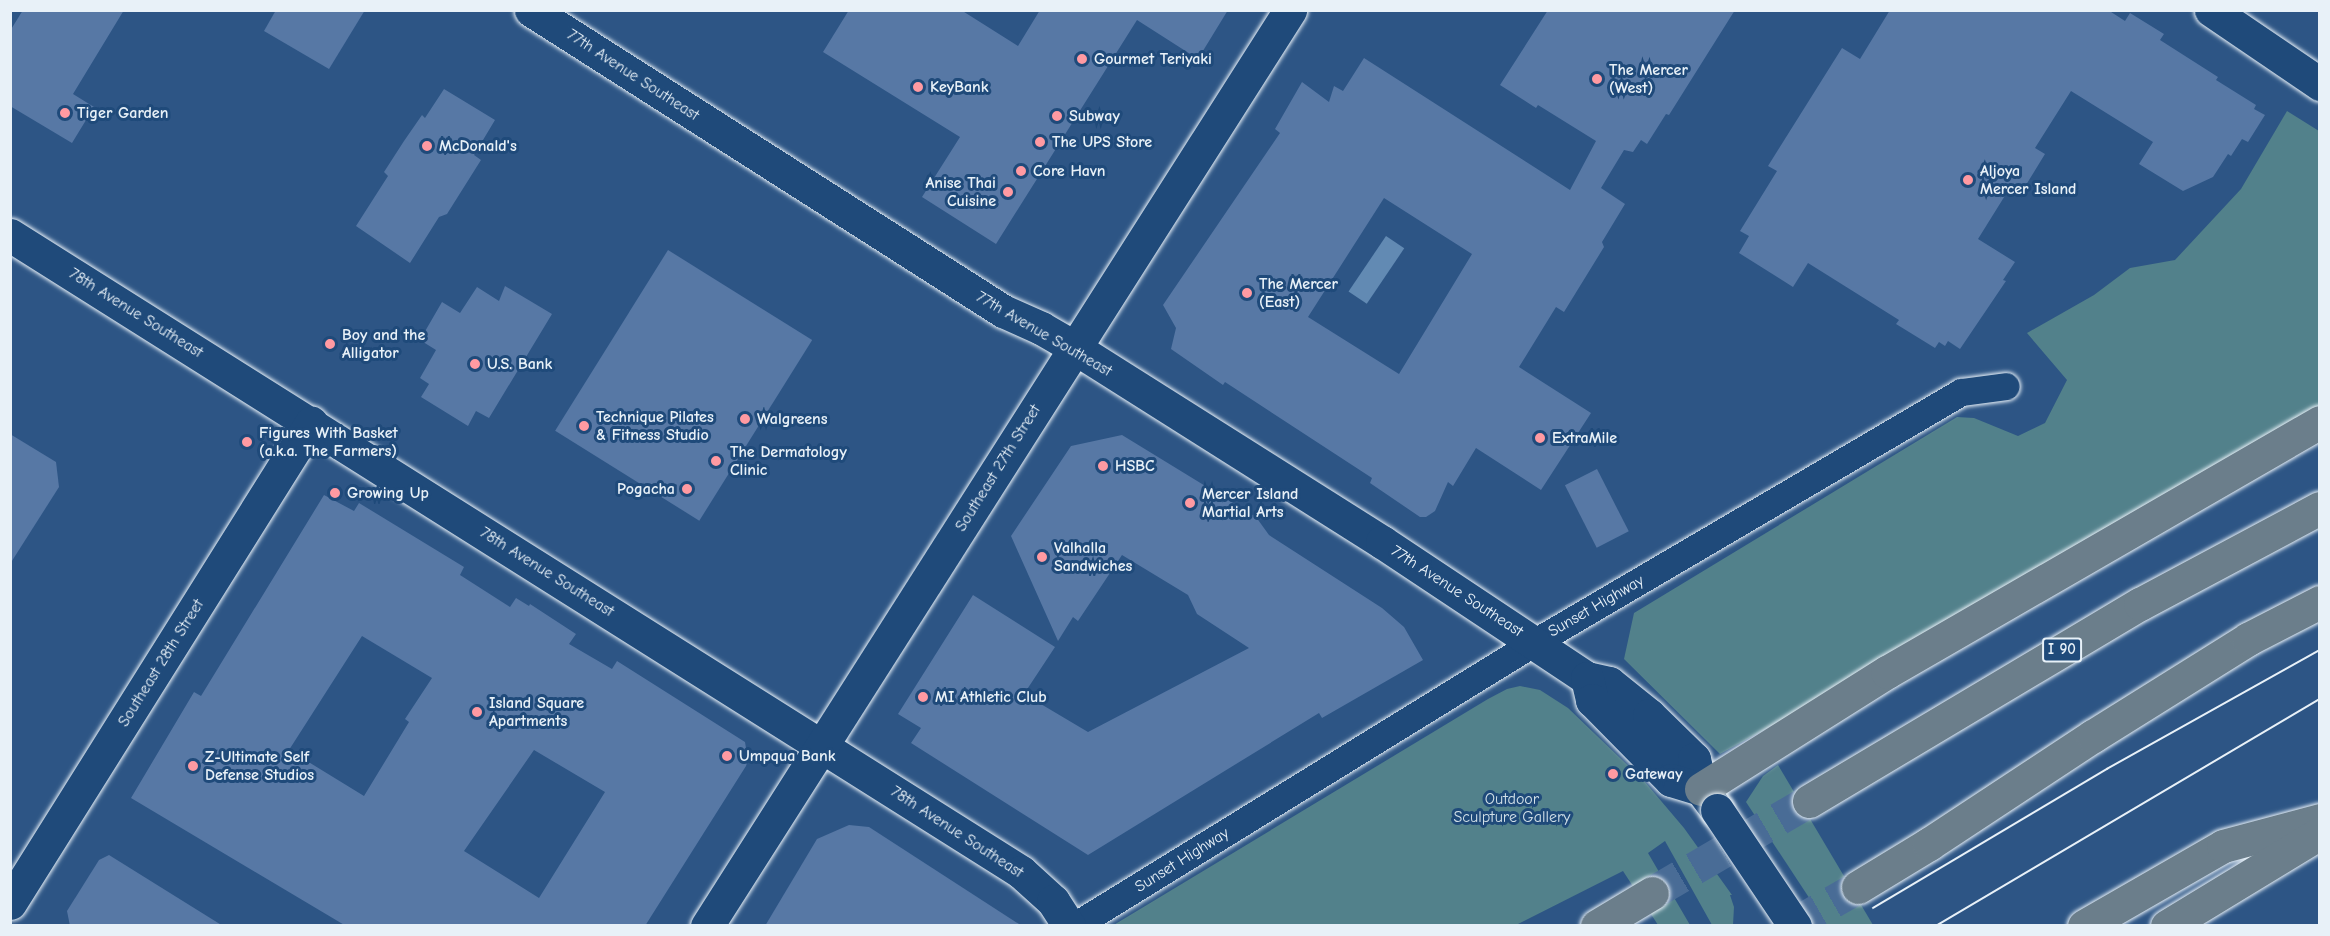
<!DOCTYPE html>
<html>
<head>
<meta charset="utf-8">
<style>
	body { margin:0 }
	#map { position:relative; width:2330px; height:936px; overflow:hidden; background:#2d5585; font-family:"Comic Neue",sans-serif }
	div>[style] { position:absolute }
	.green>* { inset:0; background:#52818b }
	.water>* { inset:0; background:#628ab3; transform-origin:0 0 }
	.building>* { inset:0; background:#5778a5; transform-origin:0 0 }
	.motorway-tunnel>* { height:33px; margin-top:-16.5px; transform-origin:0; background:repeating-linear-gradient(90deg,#496c96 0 33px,transparent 0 49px) }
	.roads { filter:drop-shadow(0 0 2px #e8f1f8) drop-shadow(0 0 2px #e8f1f8) }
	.minor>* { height:27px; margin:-13.5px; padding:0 13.5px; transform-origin:13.5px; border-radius:13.5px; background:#1f4a7a }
	.tertiary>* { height:33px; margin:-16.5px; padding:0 16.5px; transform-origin:16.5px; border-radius:16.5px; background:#1f4a7a }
	.secondary>* { height:33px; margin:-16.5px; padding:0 16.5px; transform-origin:16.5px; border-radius:16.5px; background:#1f4a7a }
	.motorway>* { height:33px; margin:-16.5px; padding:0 16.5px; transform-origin:16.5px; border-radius:16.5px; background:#6b7e8b }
	.tram>* { height:1.5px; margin:-0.75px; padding:0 0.75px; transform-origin:0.75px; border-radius:0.75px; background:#e8f1f8 }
	.bridges { filter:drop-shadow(0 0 2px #e8f1f8) drop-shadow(0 0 2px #e8f1f8) }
	.tertiary-bridge>* { height:33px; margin:-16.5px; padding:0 16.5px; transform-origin:16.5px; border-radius:16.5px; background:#1f4a7a }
	.dots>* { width:16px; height:16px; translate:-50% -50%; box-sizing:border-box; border:3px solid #1f4a7a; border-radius:50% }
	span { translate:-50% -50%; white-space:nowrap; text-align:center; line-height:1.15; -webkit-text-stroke:6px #1f4a7a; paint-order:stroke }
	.shield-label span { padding:2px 4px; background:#1f4a7a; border:2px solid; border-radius:4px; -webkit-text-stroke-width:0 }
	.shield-label { font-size:15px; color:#e8f1f8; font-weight:700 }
	.poi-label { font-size:16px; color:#e8f1f8; font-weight:700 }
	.left { translate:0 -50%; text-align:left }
	.right { translate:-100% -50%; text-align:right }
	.street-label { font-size:16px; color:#e8f1f8 }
	.park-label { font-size:16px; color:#d2e0e8 }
	.frame { position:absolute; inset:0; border:12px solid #e8f1f8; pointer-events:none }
</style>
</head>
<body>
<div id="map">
	<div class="green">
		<div style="clip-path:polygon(2287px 111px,2319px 131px,2319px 428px,1720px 754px,1624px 659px,1634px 613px,1957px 417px,1974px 418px,2018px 436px,2045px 423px,2067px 380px,2027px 333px,2094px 295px,2130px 268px,2175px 260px,2241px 189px)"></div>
		<div style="clip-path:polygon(1520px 686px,1540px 690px,1568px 708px,1645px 782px,1684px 828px,1732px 895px,1730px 895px,1734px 907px,1733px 925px,1712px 925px,1665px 841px,1648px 853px,1690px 925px,1658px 925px,1623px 871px,1516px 925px,1112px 926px,1488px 699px,1507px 689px)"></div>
		<div style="clip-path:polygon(1778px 765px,1873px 925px,1827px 925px,1746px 802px,1763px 776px)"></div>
	</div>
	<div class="water">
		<div style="left:1386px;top:236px;width:22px;height:67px;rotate:34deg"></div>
	</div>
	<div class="building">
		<div style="clip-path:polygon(23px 10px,124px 10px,73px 94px,94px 107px,72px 143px,10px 106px,10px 31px)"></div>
		<div style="clip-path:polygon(276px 10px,365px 10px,329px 69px,264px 31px)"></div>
		<div style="clip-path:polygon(849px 10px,961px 10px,1018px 46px,1040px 10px,1228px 10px,1198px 59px,1137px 20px,996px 244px,922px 197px,960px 137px,823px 52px)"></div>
		<div style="clip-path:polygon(evenodd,1548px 10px,1735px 10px,1669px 115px,1666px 114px,1647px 144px,1641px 140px,1633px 152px,1624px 150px,1601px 188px,1625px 204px,1602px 242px,1604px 247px,1564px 312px,1556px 307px,1519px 367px,1591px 413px,1541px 490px,1476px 448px,1453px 486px,1448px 482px,1435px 511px,1426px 517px,1420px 517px,1370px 483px,1372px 478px,1225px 382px,1223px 385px,1171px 349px,1176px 328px,1163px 305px,1280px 133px,1275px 129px,1302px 82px,1329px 102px,1334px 86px,1343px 91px,1364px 58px,1570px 190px,1596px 141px,1538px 105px,1536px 108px,1500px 85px,1548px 10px,1384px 198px,1472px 254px,1399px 374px,1308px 317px,1384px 198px)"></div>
		<div style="clip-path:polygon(1890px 10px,2108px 10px,2125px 21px,2130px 13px,2164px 34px,2160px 40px,2218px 77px,2216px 80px,2256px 105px,2254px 109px,2265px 115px,2248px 142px,2242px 139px,2231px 156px,2228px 154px,2213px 177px,2183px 191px,2139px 164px,2153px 142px,2071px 91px,2035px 148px,2045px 154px,2021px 193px,2011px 186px,1978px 239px,2015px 262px,2003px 280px,2006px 281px,1960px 349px,1948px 341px,1945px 346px,1939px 342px,1935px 348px,1896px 324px,1899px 320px,1808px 263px,1793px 287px,1739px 253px,1749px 236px,1740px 231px,1777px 171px,1768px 166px,1842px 48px,1860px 59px)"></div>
		<div style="clip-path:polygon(444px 89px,495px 120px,474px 155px,481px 160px,447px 214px,439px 217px,410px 263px,356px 226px,388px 176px,384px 172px,404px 141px,422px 115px,425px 118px)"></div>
		<div style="left:668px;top:250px;width:170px;height:213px;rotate:32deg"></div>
		<div style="clip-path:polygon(505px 286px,552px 314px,489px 418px,476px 411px,468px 426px,421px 397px,429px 384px,420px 378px,436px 350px,420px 340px,442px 302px,460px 313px,477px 287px,499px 301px)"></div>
		<div style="clip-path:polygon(10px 434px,56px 462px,59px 487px,10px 564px)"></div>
		<div style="clip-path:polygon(1122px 435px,1256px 517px,1269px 535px,1382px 608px,1404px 627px,1423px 660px,1322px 718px,1319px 713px,1088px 855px,911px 743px,921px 728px,898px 714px,973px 595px,1055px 647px,1024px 694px,1088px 732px,1249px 648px,1197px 614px,1188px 595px,1122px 555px,1078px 621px,1073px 617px,1058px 641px,1011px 536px,1071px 446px)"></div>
		<div style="left:1597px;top:469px;width:70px;height:36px;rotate:63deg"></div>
		<div style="clip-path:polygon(evenodd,324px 495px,354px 511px,359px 503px,464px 567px,460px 575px,510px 607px,516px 598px,529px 606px,530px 604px,576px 634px,569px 644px,612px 669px,617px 661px,745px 742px,748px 760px,746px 766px,645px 926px,346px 926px,131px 798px,194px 692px,201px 696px,324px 495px,362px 636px,432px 678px,405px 719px,409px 722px,364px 796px,289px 750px,362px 636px,324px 495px,534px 750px,605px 792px,539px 898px,464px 851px,534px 750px)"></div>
		<div style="clip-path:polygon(849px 825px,869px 827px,1022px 926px,765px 926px,817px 839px)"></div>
		<div style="clip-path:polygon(109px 855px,223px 926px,70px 926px,67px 911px,99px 860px)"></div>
	</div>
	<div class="motorway-tunnel">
		<div style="left:1652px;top:893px;width:182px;rotate:-30.4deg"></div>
		<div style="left:1790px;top:926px;width:78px;rotate:-29.8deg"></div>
	</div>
	<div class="roads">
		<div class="minor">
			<div style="left:1074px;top:926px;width:541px;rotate:-31.64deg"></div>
			<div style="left:1535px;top:642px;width:494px;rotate:-30.4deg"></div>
			<div style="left:1961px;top:392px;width:45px;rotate:-7.6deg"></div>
		</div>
		<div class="tertiary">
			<div style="left:531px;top:10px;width:560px;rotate:32.53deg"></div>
			<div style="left:1003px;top:311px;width:42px;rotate:24.1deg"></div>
			<div style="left:1041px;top:328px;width:39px;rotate:30deg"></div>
			<div style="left:1075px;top:348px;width:363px;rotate:32.3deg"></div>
			<div style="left:1382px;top:542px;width:246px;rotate:33.6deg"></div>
			<div style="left:1587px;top:678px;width:23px;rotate:13deg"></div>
			<div style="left:1609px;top:683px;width:51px;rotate:38.7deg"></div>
			<div style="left:1649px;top:715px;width:63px;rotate:44.4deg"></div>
			<div style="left:1694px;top:759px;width:31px;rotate:77deg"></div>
			<div style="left:1701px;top:789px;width:26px;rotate:53deg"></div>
			<div style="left:10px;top:235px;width:1195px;rotate:32.21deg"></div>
			<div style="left:1021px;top:872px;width:43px;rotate:42.2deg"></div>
			<div style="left:1053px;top:901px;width:30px;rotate:57deg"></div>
			<div style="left:1587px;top:678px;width:23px;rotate:77deg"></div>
			<div style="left:1592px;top:700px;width:112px;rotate:45.4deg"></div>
			<div style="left:1671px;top:780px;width:31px;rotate:17deg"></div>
			<div style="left:10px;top:903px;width:567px;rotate:-57.91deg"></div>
		</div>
		<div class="secondary">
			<div style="left:2211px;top:10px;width:132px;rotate:34.2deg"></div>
			<div style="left:707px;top:926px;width:1086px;rotate:-57.52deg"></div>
		</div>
		<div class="motorway">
			<div style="left:1701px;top:789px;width:220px;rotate:-32.2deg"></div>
			<div style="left:1887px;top:672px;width:500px;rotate:-30deg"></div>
			<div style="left:1809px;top:801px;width:385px;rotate:-30.8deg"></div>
			<div style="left:2140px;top:604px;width:204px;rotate:-28.1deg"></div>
			<div style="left:1858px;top:887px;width:83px;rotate:-31.2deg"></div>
			<div style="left:1929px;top:844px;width:196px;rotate:-33.4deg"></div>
			<div style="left:2093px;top:736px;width:183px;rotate:-32deg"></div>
			<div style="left:2248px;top:639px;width:81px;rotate:-27.2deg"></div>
			<div style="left:1597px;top:926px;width:64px;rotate:-31deg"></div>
			<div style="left:2084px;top:926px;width:160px;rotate:-29.9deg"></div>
			<div style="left:2223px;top:846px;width:100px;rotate:-15deg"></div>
			<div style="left:2167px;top:926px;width:179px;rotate:-31.3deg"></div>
		</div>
	</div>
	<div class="tram">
		<div style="left:1873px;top:908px;width:272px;rotate:-30.7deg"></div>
		<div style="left:2107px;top:769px;width:244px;rotate:-29.2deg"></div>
		<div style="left:1936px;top:926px;width:446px;rotate:-30.6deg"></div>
	</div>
	<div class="bridges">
		<div class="tertiary-bridge">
			<div style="left:1717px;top:810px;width:140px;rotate:56.1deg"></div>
		</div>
	</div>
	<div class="dots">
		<div style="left:1082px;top:59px;background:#ff9aa2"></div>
		<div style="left:1597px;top:79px;background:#ff9aa2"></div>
		<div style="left:918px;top:87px;background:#ff9aa2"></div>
		<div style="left:65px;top:113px;background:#ff9aa2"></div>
		<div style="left:1057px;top:116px;background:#ff9aa2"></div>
		<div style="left:1040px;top:142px;background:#ff9aa2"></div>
		<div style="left:427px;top:146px;background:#ff9aa2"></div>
		<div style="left:1021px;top:171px;background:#ff9aa2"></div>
		<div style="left:1968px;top:180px;background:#ff9aa2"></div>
		<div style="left:1008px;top:192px;background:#ff9aa2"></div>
		<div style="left:1247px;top:293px;background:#ff9aa2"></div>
		<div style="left:330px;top:344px;background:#ff9aa2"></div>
		<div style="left:475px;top:364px;background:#ff9aa2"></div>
		<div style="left:745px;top:419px;background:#ff9aa2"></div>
		<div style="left:584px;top:426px;background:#ff9aa2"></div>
		<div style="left:1540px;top:438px;background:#ff9aa2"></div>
		<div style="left:247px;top:442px;background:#ff9aa2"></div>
		<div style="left:716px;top:461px;background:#ff9aa2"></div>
		<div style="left:1103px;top:466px;background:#ff9aa2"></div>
		<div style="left:687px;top:489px;background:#ff9aa2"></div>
		<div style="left:335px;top:493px;background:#ff9aa2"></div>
		<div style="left:1190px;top:503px;background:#ff9aa2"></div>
		<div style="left:1042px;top:557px;background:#ff9aa2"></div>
		<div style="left:923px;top:697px;background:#ff9aa2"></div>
		<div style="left:477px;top:712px;background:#ff9aa2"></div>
		<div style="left:727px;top:756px;background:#ff9aa2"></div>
		<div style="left:193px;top:766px;background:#ff9aa2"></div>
		<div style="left:1613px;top:774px;background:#ff9aa2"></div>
	</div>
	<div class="shield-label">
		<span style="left:2062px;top:650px">I 90</span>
	</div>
	<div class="poi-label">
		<span class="left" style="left:1094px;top:59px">Gourmet Teriyaki</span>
		<span class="left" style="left:1609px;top:79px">The Mercer<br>(West)</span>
		<span class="left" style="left:930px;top:87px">KeyBank</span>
		<span class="left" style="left:77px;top:113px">Tiger Garden</span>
		<span class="left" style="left:1069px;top:116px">Subway</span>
		<span class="left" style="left:1052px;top:142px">The UPS Store</span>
		<span class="left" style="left:439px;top:146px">McDonald's</span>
		<span class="left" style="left:1033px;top:171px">Core Havn</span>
		<span class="left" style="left:1980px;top:180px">Aljoya<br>Mercer Island</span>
		<span class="right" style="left:996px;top:192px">Anise Thai<br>Cuisine</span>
		<span class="left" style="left:1259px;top:293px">The Mercer<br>(East)</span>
		<span class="left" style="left:342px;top:344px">Boy and the<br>Alligator</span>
		<span class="left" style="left:487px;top:364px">U.S. Bank</span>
		<span class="left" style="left:596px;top:426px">Technique Pilates<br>&amp; Fitness Studio</span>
		<span class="left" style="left:757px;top:419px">Walgreens</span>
		<span class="left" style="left:259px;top:442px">Figures With Basket<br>(a.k.a. The Farmers)</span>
		<span class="left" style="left:1552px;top:438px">ExtraMile</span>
		<span class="left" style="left:730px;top:461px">The Dermatology<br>Clinic</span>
		<span class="left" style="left:1115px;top:466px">HSBC</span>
		<span class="right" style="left:675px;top:489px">Pogacha</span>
		<span class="left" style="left:347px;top:493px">Growing Up</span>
		<span class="left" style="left:1202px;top:503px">Mercer Island<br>Martial Arts</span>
		<span class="left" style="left:1054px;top:557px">Valhalla<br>Sandwiches</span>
		<span class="left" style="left:935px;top:697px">MI Athletic Club</span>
		<span class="left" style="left:489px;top:712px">Island Square<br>Apartments</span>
		<span class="left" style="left:739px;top:756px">Umpqua Bank</span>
		<span class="left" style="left:205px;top:766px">Z-Ultimate Self<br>Defense Studios</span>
		<span class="left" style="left:1625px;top:774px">Gateway</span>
	</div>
	<div class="street-label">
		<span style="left:633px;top:75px;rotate:33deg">77th Avenue Southeast</span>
		<span style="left:136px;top:313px;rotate:32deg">78th Avenue Southeast</span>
		<span style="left:1044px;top:334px;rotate:30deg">77th Avenue Southeast</span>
		<span style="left:998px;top:468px;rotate:-58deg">Southeast 27th Street</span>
		<span style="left:547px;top:572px;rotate:32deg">78th Avenue Southeast</span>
		<span style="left:1457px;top:591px;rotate:33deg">77th Avenue Southeast</span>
		<span style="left:1596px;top:606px;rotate:-30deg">Sunset Highway</span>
		<span style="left:161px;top:663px;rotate:-58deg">Southeast 28th Street</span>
		<span style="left:957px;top:832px;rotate:33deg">78th Avenue Southeast</span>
		<span style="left:1182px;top:860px;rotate:-32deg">Sunset Highway</span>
	</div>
	<div class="park-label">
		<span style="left:1512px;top:808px">Outdoor<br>Sculpture Gallery</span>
	</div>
	<div class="frame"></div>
</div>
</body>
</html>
